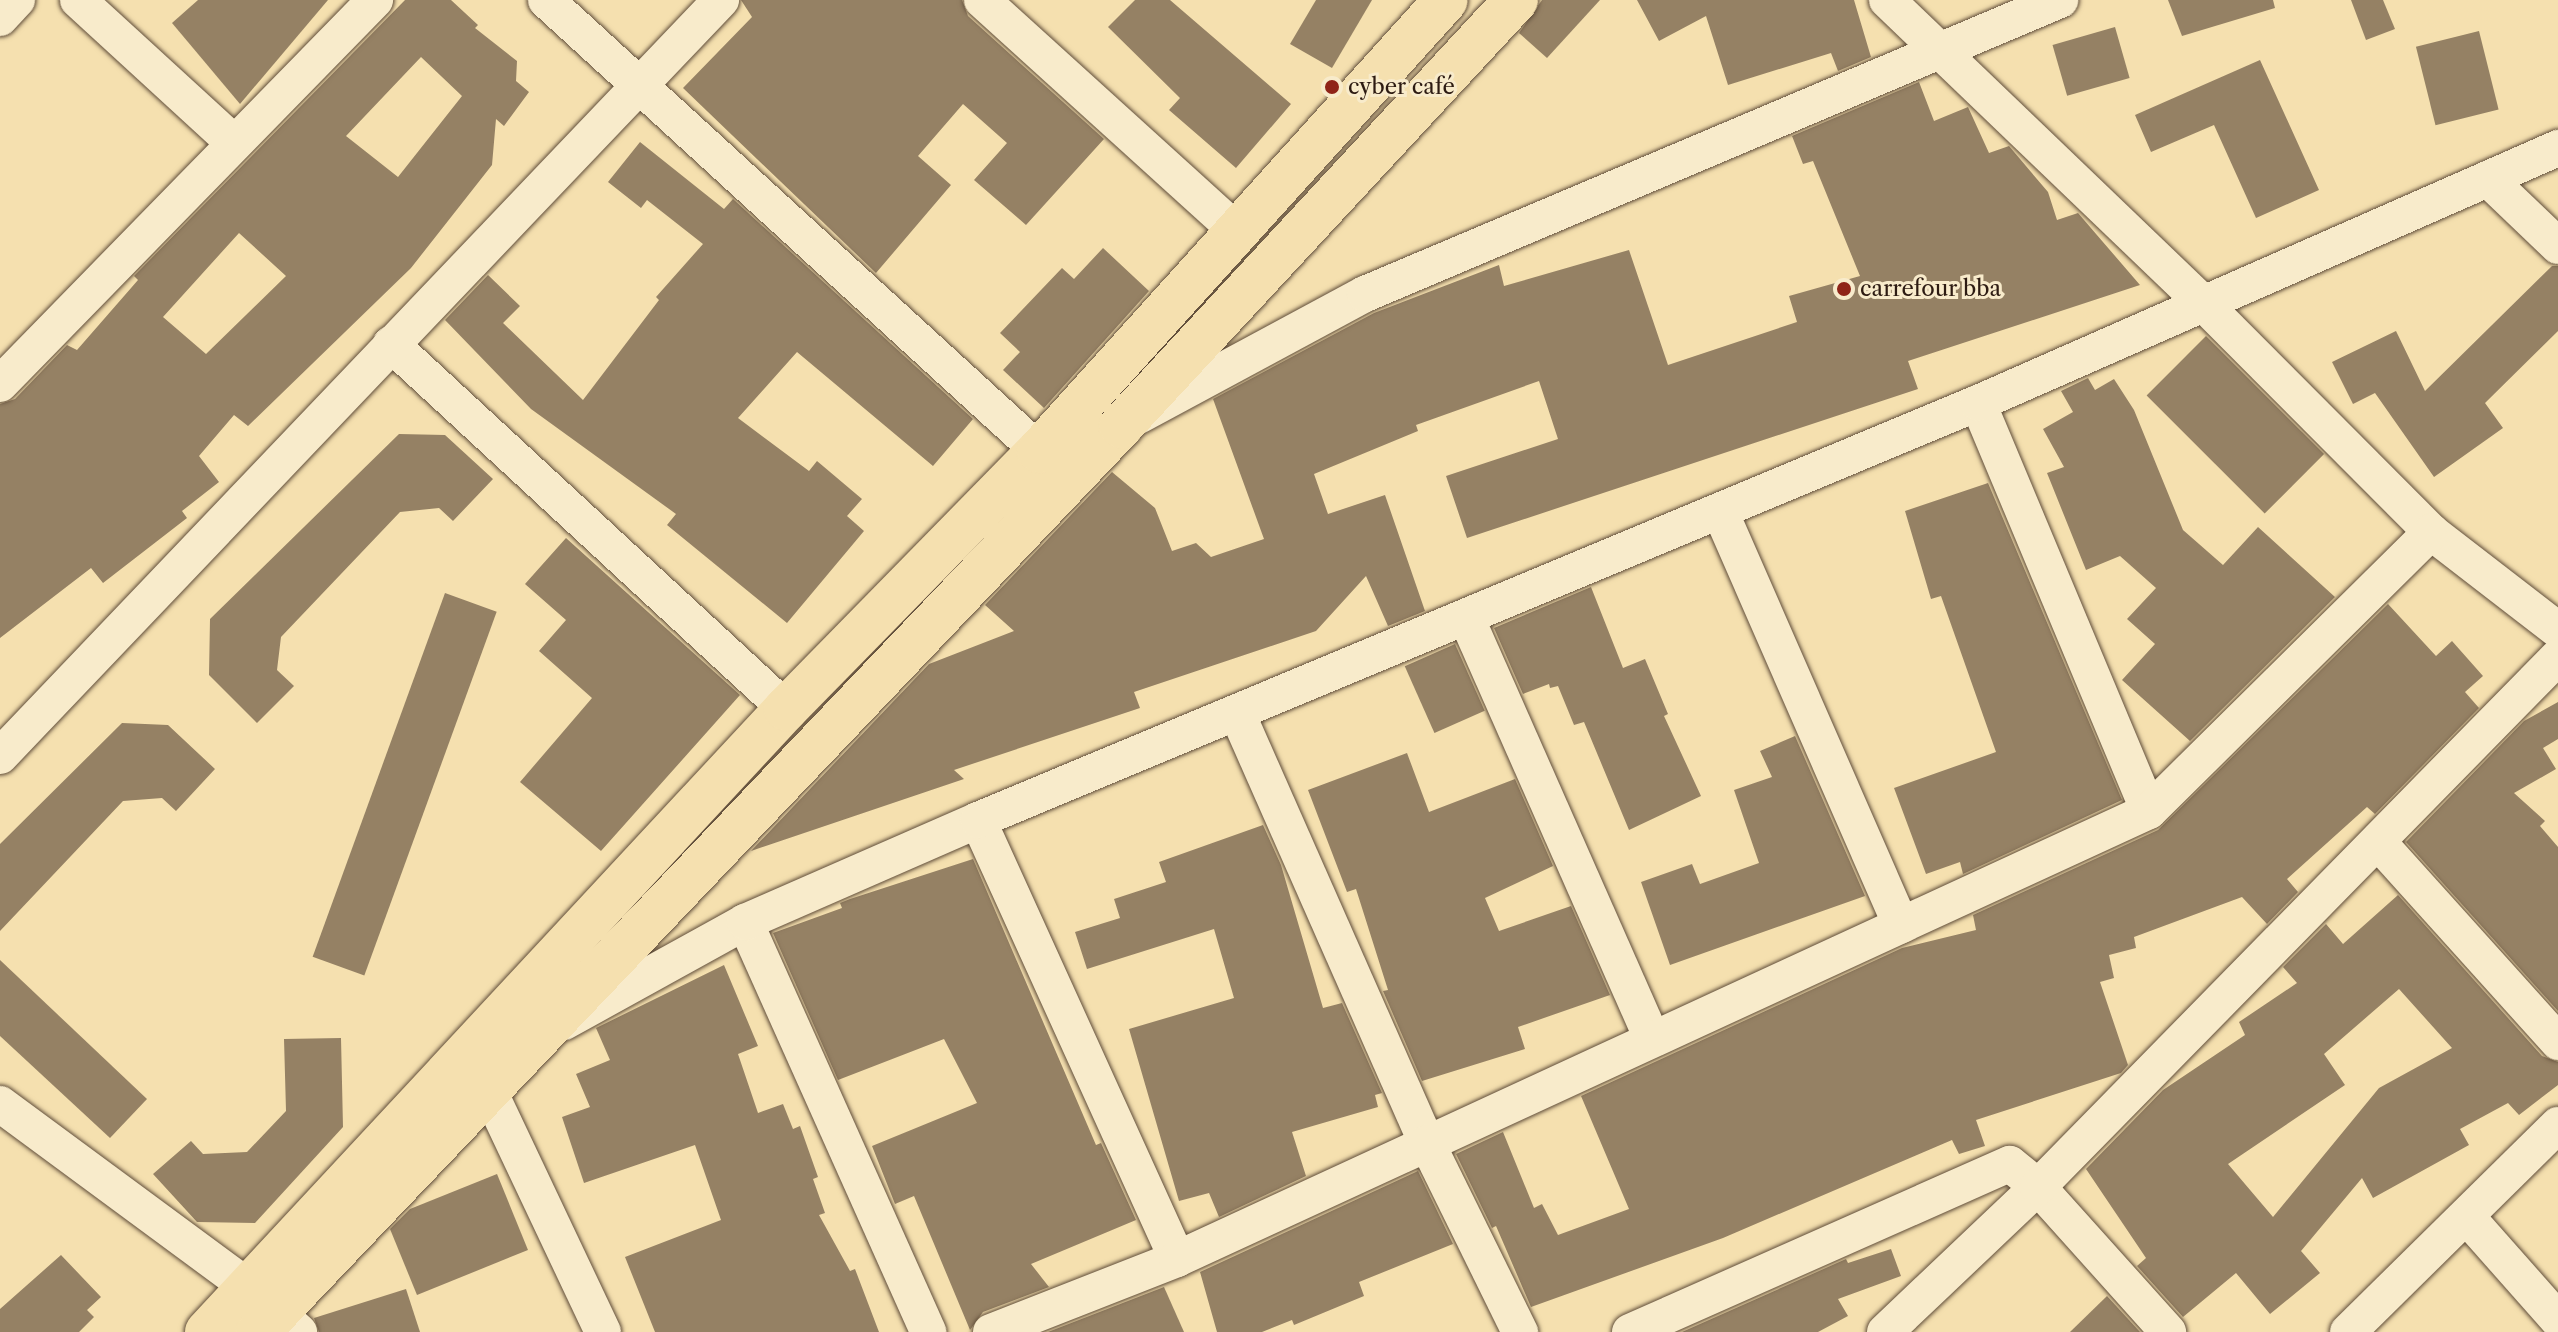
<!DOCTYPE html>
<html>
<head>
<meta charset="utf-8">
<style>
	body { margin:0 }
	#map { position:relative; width:2558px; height:1332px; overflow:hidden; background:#f5e0af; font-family:"Libre Caslon Text",serif }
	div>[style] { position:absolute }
	.building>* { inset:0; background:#958164; transform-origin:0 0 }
	.roads { filter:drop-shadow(0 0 2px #5f4c39) drop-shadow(0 0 2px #5f4c39) }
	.minor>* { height:36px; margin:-18px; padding:0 18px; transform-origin:18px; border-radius:18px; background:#f8ebcb }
	.primary>* { height:44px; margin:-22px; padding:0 22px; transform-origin:22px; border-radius:22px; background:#f5e0af }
	.dots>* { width:22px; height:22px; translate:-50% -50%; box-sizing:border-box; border:4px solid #f8ebcb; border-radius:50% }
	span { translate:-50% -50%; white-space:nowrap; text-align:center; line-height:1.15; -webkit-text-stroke:6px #f8ebcb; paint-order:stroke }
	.poi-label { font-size:22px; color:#2d1b12 }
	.left { translate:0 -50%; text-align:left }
</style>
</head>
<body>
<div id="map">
	<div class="building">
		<div style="clip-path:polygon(198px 0,328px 0,240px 104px,172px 23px)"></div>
		<div style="clip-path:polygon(evenodd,405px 0,451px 0,478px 25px,475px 28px,517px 61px,516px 81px,529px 92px,504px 126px,496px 119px,492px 165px,411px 268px,248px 426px,234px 415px,199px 456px,219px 482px,182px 511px,187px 518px,103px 583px,91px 568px,0 638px,0 404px,15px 399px,67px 345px,77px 350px,138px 280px,134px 276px,405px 0,421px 57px,462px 96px,398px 177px,346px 136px,421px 57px,405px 0,239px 233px,286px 276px,206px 354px,163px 317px,239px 233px)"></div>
		<div style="clip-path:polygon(741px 0,962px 0,968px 16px,1104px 139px,1026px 225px,974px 180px,1007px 143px,963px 104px,918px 156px,951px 185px,876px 273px,683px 88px,752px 17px)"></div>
		<div style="clip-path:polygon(1135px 0,1170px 0,1291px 104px,1236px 168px,1169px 110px,1180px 98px,1108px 27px)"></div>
		<div style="clip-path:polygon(1316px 0,1372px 0,1332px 68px,1290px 44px)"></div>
		<div style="clip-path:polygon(1600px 0,1547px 58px,1519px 33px,1542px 0)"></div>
		<div style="clip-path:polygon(1637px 0,1854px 0,1871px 57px,1838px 71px,1831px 53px,1728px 85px,1706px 16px,1659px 41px)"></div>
		<div style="clip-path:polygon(2168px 0,2273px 0,2275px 8px,2182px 36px)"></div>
		<div style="clip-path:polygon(2351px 0,2383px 0,2395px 29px,2366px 40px)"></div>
		<div style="left:2115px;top:27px;width:53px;height:65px;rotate:74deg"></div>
		<div style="left:2479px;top:31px;width:81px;height:65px;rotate:76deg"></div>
		<div style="clip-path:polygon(2260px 60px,2319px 190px,2256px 218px,2214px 125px,2151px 152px,2135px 115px)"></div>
		<div style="clip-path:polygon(1919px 82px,1934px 121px,1968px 107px,1989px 153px,2009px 146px,2048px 192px,2057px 220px,2078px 213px,2140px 285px,1908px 361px,1918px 389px,1467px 538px,1446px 476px,1558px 439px,1539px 381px,1416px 425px,1418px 431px,1314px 474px,1328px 514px,1385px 495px,1425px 611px,1388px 626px,1366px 576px,1316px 631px,1134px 692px,1140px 708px,954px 770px,964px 779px,751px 851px,929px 664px,1014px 631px,985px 605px,1112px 472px,1155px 508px,1172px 551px,1196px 543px,1211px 557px,1264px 539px,1213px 399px,1374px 313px,1499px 265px,1504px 286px,1629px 250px,1668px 365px,1797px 322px,1789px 296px,1860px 276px,1813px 161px,1803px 164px,1792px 136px)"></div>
		<div style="clip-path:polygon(640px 142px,724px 209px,733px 199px,973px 419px,933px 466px,797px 352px,738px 418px,809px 471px,817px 461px,862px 499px,847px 516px,864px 531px,787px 623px,667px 525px,676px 514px,531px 409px,445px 320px,488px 275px,520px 306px,503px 323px,583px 400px,659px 300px,656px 297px,703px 244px,647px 200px,641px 208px,608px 182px)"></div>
		<div style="clip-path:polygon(1103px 248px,1149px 291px,1044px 408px,1003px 370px,1020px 352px,1000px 333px,1062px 268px,1074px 279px)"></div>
		<div style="clip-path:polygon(2552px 266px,2558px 266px,2558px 331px,2485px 403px,2503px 428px,2434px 477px,2375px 393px,2353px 404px,2332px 362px,2396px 331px,2425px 391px)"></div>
		<div style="left:2206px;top:336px;width:167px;height:84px;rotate:45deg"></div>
		<div style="clip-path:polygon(2088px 378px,2095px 390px,2114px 379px,2134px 410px,2183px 530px,2223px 565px,2258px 527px,2335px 597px,2190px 741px,2122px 680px,2155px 644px,2127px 619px,2156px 588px,2120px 556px,2086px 570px,2047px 473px,2064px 467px,2043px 429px,2073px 412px,2061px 391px)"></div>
		<div style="clip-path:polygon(399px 434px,445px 435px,493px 479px,453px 521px,439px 508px,400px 512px,281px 637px,277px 670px,294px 686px,257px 723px,209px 675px,210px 619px)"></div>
		<div style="clip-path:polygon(1988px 483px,2122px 800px,1963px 874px,1960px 862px,1926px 874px,1894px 788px,1996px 752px,1941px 596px,1931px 599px,1905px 511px)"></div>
		<div style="clip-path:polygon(566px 538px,740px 695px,601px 851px,520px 782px,592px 698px,539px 651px,566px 620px,525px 584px)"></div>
		<div style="clip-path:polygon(1591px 587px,1623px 668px,1645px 659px,1668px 714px,1664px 716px,1701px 796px,1629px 830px,1584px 722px,1574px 725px,1558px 686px,1550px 688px,1549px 684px,1523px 694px,1494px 628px)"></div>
		<div style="left:445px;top:593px;width:55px;height:387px;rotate:20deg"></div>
		<div style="clip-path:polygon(2388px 604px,2436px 656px,2452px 641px,2483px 676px,2465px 692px,2479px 708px,2375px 814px,2367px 807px,2287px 879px,2298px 892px,2267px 924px,2242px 897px,2134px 937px,2136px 948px,2109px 955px,2114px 978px,2100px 982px,2128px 1065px,2121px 1073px,1976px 1120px,1985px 1146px,1959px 1154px,1952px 1140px,1723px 1238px,1531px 1307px,1496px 1226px,1492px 1228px,1456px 1154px,1503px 1132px,1534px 1208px,1542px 1204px,1558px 1235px,1629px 1209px,1581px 1096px,1902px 948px,1976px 930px,1973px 915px,2158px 830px)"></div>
		<div style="left:1455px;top:644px;width:73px;height:55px;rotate:66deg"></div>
		<div style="clip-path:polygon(2558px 702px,2558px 739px,2543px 748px,2556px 769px,2514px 793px,2545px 821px,2540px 826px,2558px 847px,2558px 1011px,2406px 842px,2524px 721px)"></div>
		<div style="clip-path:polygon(122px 723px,168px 725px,215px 769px,176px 811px,162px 798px,123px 801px,0 931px,0 844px)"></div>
		<div style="clip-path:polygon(1795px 736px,1865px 896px,1670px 965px,1641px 882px,1692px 864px,1700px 884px,1759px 863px,1734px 790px,1772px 777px,1760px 751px)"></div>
		<div style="clip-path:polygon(1407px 753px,1429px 812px,1515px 779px,1553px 866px,1485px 898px,1499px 931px,1571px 906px,1610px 995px,1518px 1027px,1525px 1049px,1422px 1081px,1383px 991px,1388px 990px,1356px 889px,1347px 892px,1308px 790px)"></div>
		<div style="clip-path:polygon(1263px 825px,1281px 865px,1323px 1008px,1342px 1003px,1382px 1093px,1375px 1095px,1378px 1107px,1292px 1132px,1306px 1176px,1219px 1217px,1209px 1193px,1179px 1201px,1129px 1029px,1234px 998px,1214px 929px,1087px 969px,1075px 932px,1120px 918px,1114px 899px,1166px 882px,1159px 862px)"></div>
		<div style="clip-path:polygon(973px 859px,1096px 1145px,1101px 1143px,1136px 1220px,1031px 1264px,1049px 1287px,983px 1312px,970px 1330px,914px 1196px,895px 1204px,872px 1146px,977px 1103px,944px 1039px,838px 1080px,773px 933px,842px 908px,840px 903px,850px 899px)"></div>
		<div style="clip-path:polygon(evenodd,2398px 895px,2542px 1056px,2558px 1062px,2558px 1085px,2519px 1115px,2508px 1103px,2460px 1129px,2469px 1145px,2373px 1198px,2362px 1178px,2301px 1251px,2320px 1273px,2270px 1314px,2236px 1273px,2183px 1317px,2137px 1266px,2146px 1258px,2086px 1169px,2163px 1090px,2245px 1035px,2239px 1022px,2297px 983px,2283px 967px,2326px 924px,2343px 944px,2398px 895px,2399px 989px,2452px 1048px,2379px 1088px,2273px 1217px,2228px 1164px,2345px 1085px,2324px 1054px,2399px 989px)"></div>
		<div style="clip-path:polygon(0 960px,147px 1099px,110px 1138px,0 1036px)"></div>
		<div style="clip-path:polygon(724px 965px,758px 1046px,738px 1054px,758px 1113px,783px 1104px,793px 1129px,800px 1126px,818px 1177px,813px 1179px,825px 1213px,819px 1215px,850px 1271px,855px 1269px,879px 1332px,655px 1332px,625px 1257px,721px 1220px,695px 1145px,584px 1183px,562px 1117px,590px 1107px,576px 1074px,610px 1060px,596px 1028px)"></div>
		<div style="clip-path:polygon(341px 1038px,343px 1127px,255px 1223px,197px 1222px,153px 1174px,191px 1141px,203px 1154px,247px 1152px,286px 1111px,284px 1039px)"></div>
		<div style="clip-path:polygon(1418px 1171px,1453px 1244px,1359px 1282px,1364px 1296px,1294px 1325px,1292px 1320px,1262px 1332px,1217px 1332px,1200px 1272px)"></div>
		<div style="clip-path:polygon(497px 1174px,528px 1250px,417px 1295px,390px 1229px,410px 1209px)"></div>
		<div style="clip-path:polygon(1891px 1249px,1901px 1276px,1838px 1299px,1848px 1316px,1818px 1332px,1682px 1332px,1846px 1259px,1848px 1263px)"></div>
		<div style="clip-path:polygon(61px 1255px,101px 1297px,87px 1310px,94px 1317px,79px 1332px,0 1332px,0 1309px)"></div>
		<div style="clip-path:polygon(1164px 1287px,1184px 1332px,1048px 1332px)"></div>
		<div style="clip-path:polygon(406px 1289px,420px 1332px,319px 1332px,314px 1318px)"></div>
		<div style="clip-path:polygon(2107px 1296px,2140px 1332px,2070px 1332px)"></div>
	</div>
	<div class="roads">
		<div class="minor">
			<div style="left:78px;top:0;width:212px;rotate:42.5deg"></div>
			<div style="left:546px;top:0;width:668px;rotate:42.45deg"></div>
			<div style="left:982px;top:0;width:343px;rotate:42.2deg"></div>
			<div style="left:1887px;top:0;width:442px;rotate:43.8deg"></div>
			<div style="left:2206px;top:306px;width:319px;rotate:45.1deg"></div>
			<div style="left:2431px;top:532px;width:160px;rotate:37.7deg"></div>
			<div style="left:0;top:18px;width:25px;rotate:-47deg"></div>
			<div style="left:2488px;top:179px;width:97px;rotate:43.7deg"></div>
			<div style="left:391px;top:344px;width:538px;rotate:42.74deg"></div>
			<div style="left:0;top:384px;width:537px;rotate:-45.68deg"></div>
			<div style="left:1978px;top:403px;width:442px;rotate:67.3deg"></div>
			<div style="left:1140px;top:415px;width:255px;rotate:-28.3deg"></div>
			<div style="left:1365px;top:294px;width:755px;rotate:-22.93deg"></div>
			<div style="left:1720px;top:511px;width:452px;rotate:66.4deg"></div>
			<div style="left:1466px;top:617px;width:460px;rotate:66.2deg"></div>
			<div style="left:1237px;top:713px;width:470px;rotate:66.2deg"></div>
			<div style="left:1427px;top:1143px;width:211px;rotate:63.8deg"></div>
			<div style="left:0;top:756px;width:1045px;rotate:-46.36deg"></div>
			<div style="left:978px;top:820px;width:482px;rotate:65.6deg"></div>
			<div style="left:2379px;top:843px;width:268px;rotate:48deg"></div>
			<div style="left:745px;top:922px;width:449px;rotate:65.9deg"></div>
			<div style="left:564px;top:1022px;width:207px;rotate:-28.9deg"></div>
			<div style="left:745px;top:922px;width:254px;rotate:-23.6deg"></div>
			<div style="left:978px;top:820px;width:1083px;rotate:-22.64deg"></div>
			<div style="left:1978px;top:403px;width:634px;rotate:-23.73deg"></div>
			<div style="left:490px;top:1093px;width:264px;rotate:64.7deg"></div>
			<div style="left:0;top:1104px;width:310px;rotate:36.4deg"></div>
			<div style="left:250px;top:1288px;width:66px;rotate:41.9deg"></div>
			<div style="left:2467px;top:1217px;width:137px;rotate:48.5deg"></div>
			<div style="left:991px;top:1332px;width:200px;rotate:-21.4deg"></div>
			<div style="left:1177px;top:1259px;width:1070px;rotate:-24.75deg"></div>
			<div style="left:2149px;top:811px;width:397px;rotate:-44.7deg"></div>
			<div style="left:1630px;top:1332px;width:415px;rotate:-23.9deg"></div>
			<div style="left:2010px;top:1164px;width:36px;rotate:39deg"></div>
			<div style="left:2038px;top:1187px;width:195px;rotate:48.1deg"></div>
			<div style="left:1885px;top:1332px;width:211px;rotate:-43.5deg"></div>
			<div style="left:2038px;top:1187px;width:742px;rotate:-45.55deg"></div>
			<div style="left:2348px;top:1332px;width:295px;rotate:-44.6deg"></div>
		</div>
		<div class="primary">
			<div style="left:207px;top:1332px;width:851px;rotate:-47.1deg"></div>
			<div style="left:786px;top:709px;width:361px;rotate:-45.6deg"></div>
			<div style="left:1039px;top:451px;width:607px;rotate:-47.94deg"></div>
			<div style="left:258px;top:1332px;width:1251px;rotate:-46.39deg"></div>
			<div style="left:1121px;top:426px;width:581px;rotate:-47.16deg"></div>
		</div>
	</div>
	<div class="dots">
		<div style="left:1332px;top:87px;background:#8f2418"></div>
		<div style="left:1844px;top:289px;background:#8f2418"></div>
	</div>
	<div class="poi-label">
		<span class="left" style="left:1348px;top:87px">cyber café</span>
		<span class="left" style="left:1860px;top:289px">carrefour bba</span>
	</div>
</div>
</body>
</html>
